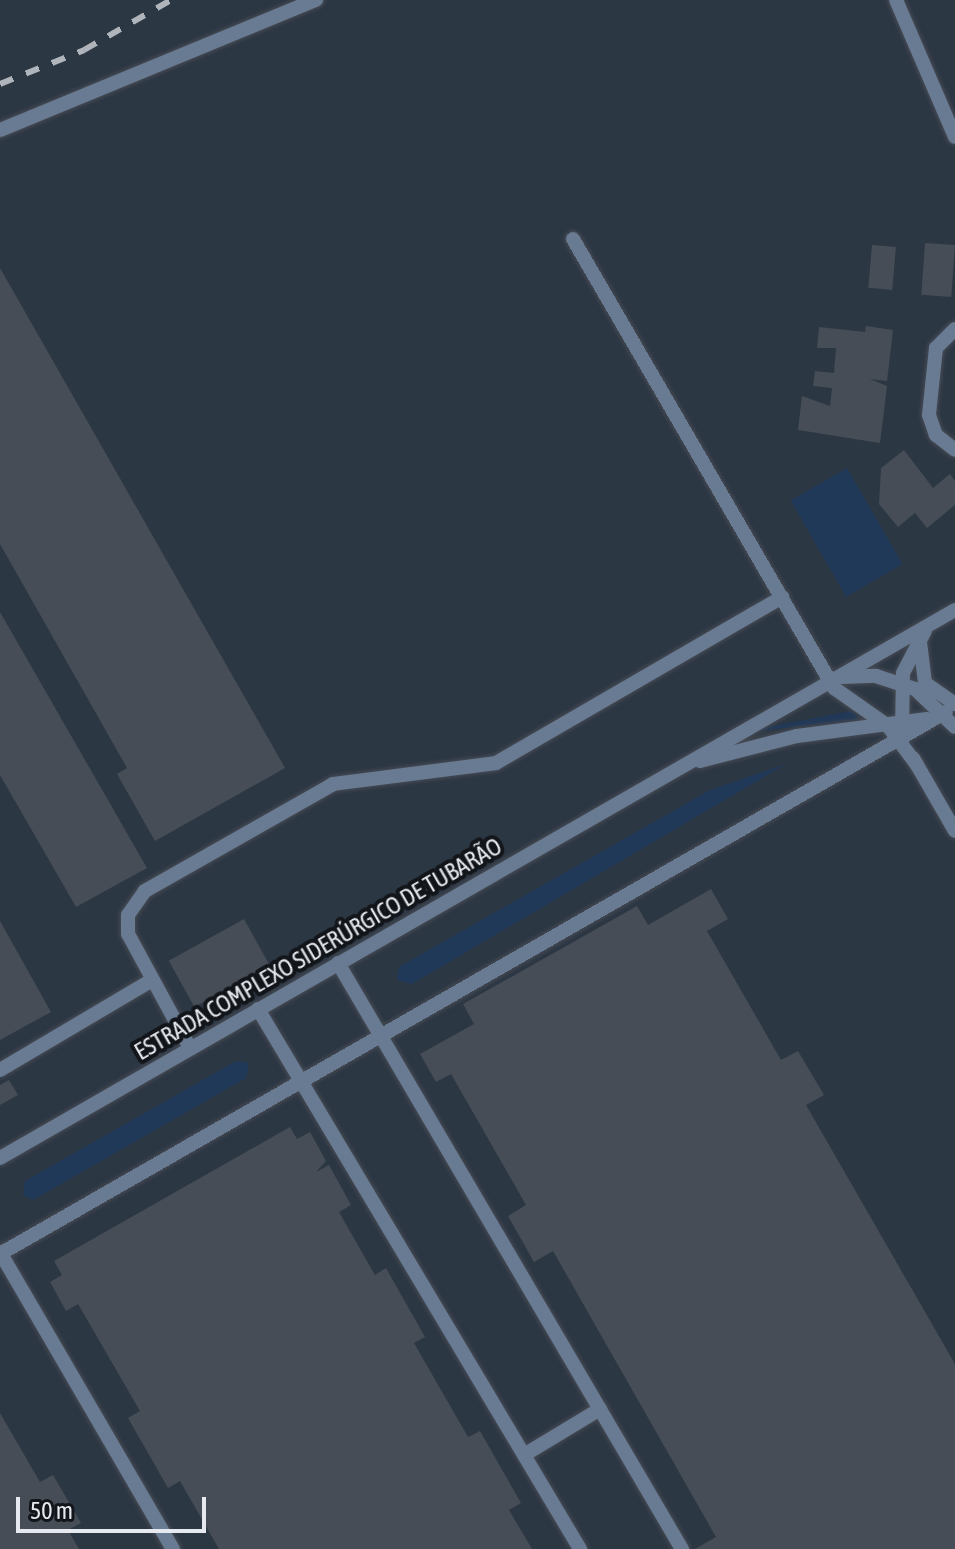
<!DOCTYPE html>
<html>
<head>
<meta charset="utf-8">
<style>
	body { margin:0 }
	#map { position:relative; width:955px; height:1549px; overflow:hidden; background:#272d36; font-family:"Asap Condensed",sans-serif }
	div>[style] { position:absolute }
	.built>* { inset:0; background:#2c3744; transform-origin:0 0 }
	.green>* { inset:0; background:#213958; transform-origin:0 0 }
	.building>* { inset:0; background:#464d56; transform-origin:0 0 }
	.roads { filter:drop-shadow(0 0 2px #464b54) drop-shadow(0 0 2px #464b54) }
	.lane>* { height:14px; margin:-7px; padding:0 7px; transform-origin:7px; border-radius:7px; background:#697b92 }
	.rail>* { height:6px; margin-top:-3px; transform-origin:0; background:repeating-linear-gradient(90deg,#b0b4bb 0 14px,transparent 0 28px) }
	span { translate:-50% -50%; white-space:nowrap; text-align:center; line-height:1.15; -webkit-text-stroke:8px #121519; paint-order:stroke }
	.street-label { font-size:24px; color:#e6eaf0 }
	.scale { position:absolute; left:16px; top:1497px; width:190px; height:36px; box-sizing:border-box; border:4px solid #e6eaf0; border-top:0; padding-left:10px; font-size:24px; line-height:28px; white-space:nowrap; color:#e6eaf0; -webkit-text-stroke:6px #121519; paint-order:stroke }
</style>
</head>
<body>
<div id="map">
	<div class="built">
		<div style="left:0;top:0;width:955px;height:1549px"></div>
	</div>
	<div class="green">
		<div style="left:847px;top:468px;width:111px;height:65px;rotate:60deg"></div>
		<div style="clip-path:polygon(852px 711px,859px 719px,751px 732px,757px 729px)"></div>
		<div style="clip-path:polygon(786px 764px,412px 984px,397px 980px,399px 967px,710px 790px)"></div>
		<div style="clip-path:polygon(236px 1061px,249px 1063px,246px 1078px,33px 1200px,23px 1195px,25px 1181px)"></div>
	</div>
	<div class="building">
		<div style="left:925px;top:243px;width:30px;height:52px;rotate:4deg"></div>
		<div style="left:872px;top:245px;width:24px;height:43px;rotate:5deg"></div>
		<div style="clip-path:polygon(0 268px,285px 768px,155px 841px,117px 774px,127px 768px,0 544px)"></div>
		<div style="clip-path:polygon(866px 326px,893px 330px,887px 381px,870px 379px,887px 386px,880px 443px,798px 430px,802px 396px,830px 406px,832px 388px,813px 386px,815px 371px,834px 373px,836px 348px,817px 348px,819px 327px,865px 332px)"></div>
		<div style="clip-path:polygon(904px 450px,933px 488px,950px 474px,955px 481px,955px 505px,927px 528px,915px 513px,898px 527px,879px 504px,881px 468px)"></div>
		<div style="clip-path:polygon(0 612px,147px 868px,76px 907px,0 775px)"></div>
		<div style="clip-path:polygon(711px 889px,728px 919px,707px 931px,781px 1060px,798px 1051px,814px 1078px,824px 1095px,806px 1105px,955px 1364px,955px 1549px,695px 1549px,716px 1537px,553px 1251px,534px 1262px,508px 1216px,526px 1205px,451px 1074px,436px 1082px,420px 1054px,474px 1024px,463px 1004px,637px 906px,648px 925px)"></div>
		<div style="left:244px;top:919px;width:53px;height:86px;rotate:61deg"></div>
		<div style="clip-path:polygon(0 921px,51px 1012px,0 1040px)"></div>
		<div style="clip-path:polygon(9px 1080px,18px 1095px,0 1105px,0 1085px)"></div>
		<div style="clip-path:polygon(290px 1127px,297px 1139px,310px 1132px,326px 1161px,316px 1172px,329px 1165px,351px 1205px,339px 1212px,375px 1275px,386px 1268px,425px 1337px,414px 1343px,468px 1437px,480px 1431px,521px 1503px,509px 1510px,532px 1549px,219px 1549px,180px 1481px,168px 1488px,128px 1418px,140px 1411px,78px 1304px,66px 1311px,50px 1282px,62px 1275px,54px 1261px)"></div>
		<div style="clip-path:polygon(0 1413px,40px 1482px,53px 1475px,63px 1492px,81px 1523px,68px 1530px,79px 1549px,0 1549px)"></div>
	</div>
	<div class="roads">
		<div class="lane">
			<div style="left:896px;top:0;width:149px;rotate:66.7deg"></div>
			<div style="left:0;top:130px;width:342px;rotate:-22.4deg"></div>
			<div style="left:573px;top:239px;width:519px;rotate:59.83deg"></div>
			<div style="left:834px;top:688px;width:66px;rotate:35.1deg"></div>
			<div style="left:888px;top:726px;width:49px;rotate:53.4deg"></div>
			<div style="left:955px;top:329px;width:27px;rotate:135deg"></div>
			<div style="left:936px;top:348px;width:67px;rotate:96deg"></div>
			<div style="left:929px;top:415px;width:21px;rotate:71deg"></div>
			<div style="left:936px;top:435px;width:24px;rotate:38deg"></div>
			<div style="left:920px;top:642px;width:41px;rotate:83deg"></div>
			<div style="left:925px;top:683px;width:37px;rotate:35deg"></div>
			<div style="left:842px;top:677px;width:34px;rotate:-2deg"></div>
			<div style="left:876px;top:676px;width:41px;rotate:18.4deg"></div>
			<div style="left:915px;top:689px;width:55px;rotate:43.5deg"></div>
			<div style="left:902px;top:731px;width:58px;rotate:-89deg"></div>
			<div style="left:903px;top:673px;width:47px;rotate:-62.4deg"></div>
			<div style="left:913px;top:758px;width:84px;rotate:60.1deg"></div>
			<div style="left:700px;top:761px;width:100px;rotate:-14.5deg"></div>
			<div style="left:797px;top:736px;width:131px;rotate:-7.5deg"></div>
			<div style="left:338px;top:963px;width:680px;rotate:59.59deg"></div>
			<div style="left:258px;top:1009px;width:629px;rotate:59.19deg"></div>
			<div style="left:190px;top:1048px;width:130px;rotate:-118.5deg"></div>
			<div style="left:128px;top:934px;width:19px;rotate:-90deg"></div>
			<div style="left:128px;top:915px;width:29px;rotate:-55deg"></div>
			<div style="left:145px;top:891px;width:216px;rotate:-29.6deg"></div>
			<div style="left:333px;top:784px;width:164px;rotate:-7.3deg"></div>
			<div style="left:496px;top:763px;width:331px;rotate:-30.1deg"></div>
			<div style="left:0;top:1070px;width:177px;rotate:-30.6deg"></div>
			<div style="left:0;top:1158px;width:1101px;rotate:-29.85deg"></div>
			<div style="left:0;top:1252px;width:344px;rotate:59.8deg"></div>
			<div style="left:0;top:1254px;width:1090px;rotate:-29.81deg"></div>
			<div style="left:524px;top:1455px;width:89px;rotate:-31.2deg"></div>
		</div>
	</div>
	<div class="rail">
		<div style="left:0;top:84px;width:91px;rotate:-22deg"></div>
		<div style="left:84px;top:50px;width:100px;rotate:-29.9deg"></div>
	</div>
	<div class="street-label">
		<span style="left:318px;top:949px;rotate:-30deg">ESTRADA COMPLEXO SIDERÚRGICO DE TUBARÃO</span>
	</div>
	<div class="scale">50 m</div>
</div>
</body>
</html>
